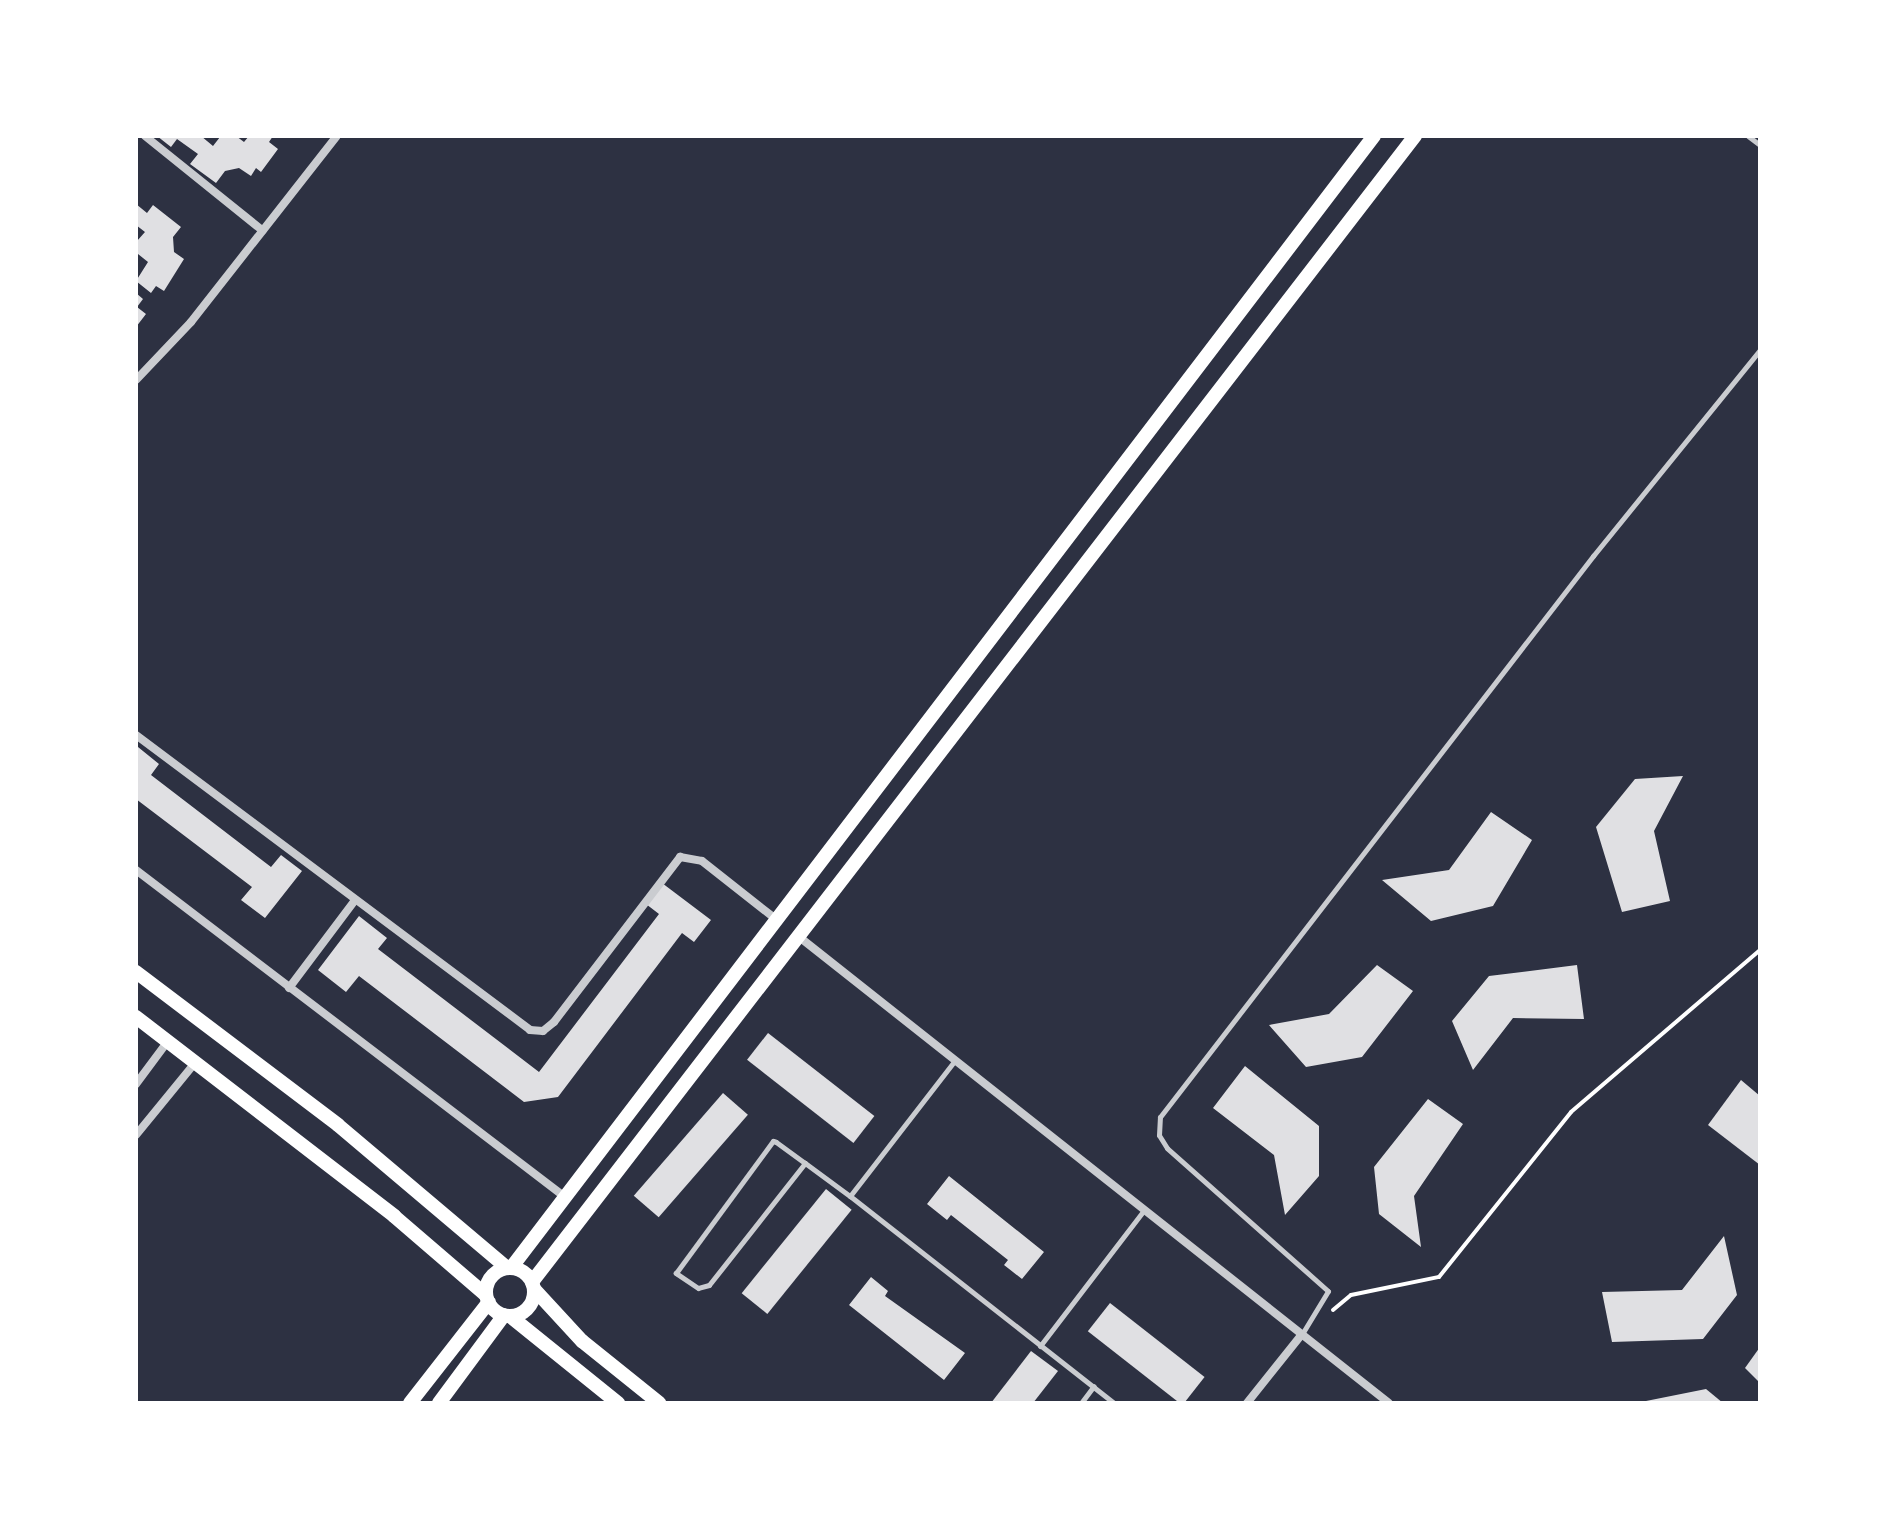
<!DOCTYPE html>
<html>
<head>
<meta charset="utf-8">
<style>
	body { margin:0 }
	#map { position:relative; width:1896px; height:1539px; overflow:hidden; background:#2d3142; font-family:Quicksand,sans-serif }
	div>[style] { position:absolute }
	.building>* { inset:0; background:#e0e0e3; transform-origin:0 0 }
	.path>* { height:4px; margin:-2px; padding:0 2px; transform-origin:2px; border-radius:2px; background:#fff }
	.service>* { height:5px; margin:-2.5px; padding:0 2.5px; transform-origin:2.5px; border-radius:2.5px; background:#caccd0 }
	.minor>* { height:8px; margin:-4px; padding:0 4px; transform-origin:4px; border-radius:4px; background:#caccd0 }
	.secondary>* { height:14px; margin:-7px; padding:0 7px; transform-origin:7px; border-radius:7px; background:#fff }
	.primary>* { height:14px; margin:-7px; padding:0 7px; transform-origin:7px; border-radius:7px; background:#fff }
	.primary>.ring { margin:-7px; padding:0; box-sizing:content-box; background:none; border:14px solid #fff; border-radius:50% }
	span { translate:-50% -50%; white-space:nowrap; text-align:center; line-height:1.15; -webkit-text-stroke:6px #fff; paint-order:stroke }
	.frame { position:absolute; inset:0; border:138px solid #fff; pointer-events:none }
</style>
</head>
<body>
<div id="map">
	<div class="building">
		<div style="clip-path:polygon(157px 136px,201px 136px,213px 146px,220px 137px,236px 136px,244px 142px,249px 136px,273px 136px,269px 142px,278px 149px,261px 172px,256px 168px,251px 176px,239px 168px,225px 171px,216px 183px,190px 164px,198px 154px,177px 139px,171px 147px)"></div>
		<div style="clip-path:polygon(136px 204px,147px 213px,153px 205px,181px 227px,173px 237px,174px 252px,184px 259px,164px 291px,156px 286px,151px 293px,136px 281px,148px 262px,138px 254px,137px 241px,145px 232px,136px 225px)"></div>
		<div style="clip-path:polygon(136px 293px,143px 299px,137px 307px,146px 314px,136px 327px)"></div>
		<div style="clip-path:polygon(138px 747px,159px 764px,151px 775px,271px 867px,281px 855px,302px 871px,265px 918px,241px 900px,252px 887px,136px 799px)"></div>
		<div style="clip-path:polygon(1683px 776px,1654px 831px,1670px 901px,1622px 912px,1596px 827px,1635px 779px)"></div>
		<div style="clip-path:polygon(1491px 812px,1532px 840px,1493px 906px,1431px 921px,1382px 880px,1449px 870px)"></div>
		<div style="clip-path:polygon(662px 883px,711px 920px,694px 942px,682px 933px,558px 1097px,524px 1102px,359px 976px,346px 992px,318px 970px,359px 916px,387px 938px,378px 949px,539px 1072px,659px 914px,646px 904px)"></div>
		<div style="clip-path:polygon(1377px 965px,1413px 991px,1362px 1057px,1306px 1067px,1269px 1025px,1329px 1014px)"></div>
		<div style="clip-path:polygon(1577px 965px,1584px 1019px,1513px 1018px,1473px 1070px,1452px 1021px,1489px 976px)"></div>
		<div style="left:768px;top:1033px;width:135px;height:34px;rotate:38deg"></div>
		<div style="clip-path:polygon(1245px 1066px,1319px 1126px,1319px 1176px,1285px 1215px,1274px 1155px,1213px 1108px)"></div>
		<div style="clip-path:polygon(1741px 1080px,1760px 1096px,1760px 1165px,1708px 1125px)"></div>
		<div style="left:723px;top:1093px;width:33px;height:136px;rotate:41deg"></div>
		<div style="clip-path:polygon(1428px 1099px,1463px 1124px,1414px 1196px,1421px 1247px,1379px 1214px,1374px 1167px)"></div>
		<div style="clip-path:polygon(949px 1176px,1044px 1252px,1022px 1279px,1004px 1265px,1008px 1260px,951px 1215px,947px 1220px,927px 1204px)"></div>
		<div style="left:826px;top:1189px;width:33px;height:134px;rotate:39deg"></div>
		<div style="clip-path:polygon(1724px 1236px,1737px 1295px,1703px 1339px,1612px 1342px,1602px 1292px,1682px 1290px)"></div>
		<div style="clip-path:polygon(871px 1277px,888px 1291px,885px 1296px,965px 1353px,944px 1380px,849px 1305px)"></div>
		<div style="left:1110px;top:1303px;width:120px;height:36px;rotate:38deg"></div>
		<div style="clip-path:polygon(1760px 1347px,1760px 1383px,1745px 1368px)"></div>
		<div style="clip-path:polygon(1031px 1351px,1058px 1371px,1033px 1403px,991px 1403px)"></div>
		<div style="clip-path:polygon(1706px 1389px,1723px 1403px,1641px 1403px,1641px 1402px)"></div>
	</div>
	<div class="path">
		<div style="left:1333px;top:1310px;width:23px;rotate:-40deg"></div>
		<div style="left:1351px;top:1295px;width:90px;rotate:-11.6deg"></div>
		<div style="left:1439px;top:1277px;width:211px;rotate:-51.3deg"></div>
		<div style="left:1571px;top:1112px;width:249px;rotate:-40.6deg"></div>
	</div>
	<div class="service">
		<div style="left:1748px;top:136px;width:15px;rotate:37deg"></div>
		<div style="left:805px;top:1163px;width:155px;rotate:128.2deg"></div>
		<div style="left:709px;top:1285px;width:11px;rotate:165deg"></div>
		<div style="left:698px;top:1288px;width:27px;rotate:-146deg"></div>
		<div style="left:676px;top:1273px;width:164px;rotate:-53.7deg"></div>
		<div style="left:773px;top:1141px;width:3px;rotate:18deg"></div>
		<div style="left:776px;top:1142px;width:36px;rotate:36deg"></div>
		<div style="left:805px;top:1163px;width:56px;rotate:36.3deg"></div>
		<div style="left:850px;top:1196px;width:172px;rotate:-52.3deg"></div>
		<div style="left:850px;top:1196px;width:335px;rotate:38.1deg"></div>
		<div style="left:1302px;top:1334px;width:50px;rotate:-58.8deg"></div>
		<div style="left:1328px;top:1291px;width:215px;rotate:-138.4deg"></div>
		<div style="left:1167px;top:1148px;width:15px;rotate:-122deg"></div>
		<div style="left:1159px;top:1135px;width:18px;rotate:-87deg"></div>
		<div style="left:1160px;top:1117px;width:709px;rotate:-52.34deg"></div>
		<div style="left:1593px;top:556px;width:265px;rotate:-51deg"></div>
		<div style="left:1040px;top:1346px;width:171px;rotate:-52.6deg"></div>
		<div style="left:1081px;top:1403px;width:21px;rotate:-53deg"></div>
	</div>
	<div class="minor">
		<div style="left:145px;top:136px;width:151px;rotate:38.8deg"></div>
		<div style="left:136px;top:380px;width:80px;rotate:-46.5deg"></div>
		<div style="left:191px;top:322px;width:236px;rotate:-51.9deg"></div>
		<div style="left:136px;top:735px;width:492px;rotate:36.8deg"></div>
		<div style="left:530px;top:1030px;width:13px;rotate:4deg"></div>
		<div style="left:543px;top:1031px;width:14px;rotate:-39deg"></div>
		<div style="left:554px;top:1022px;width:208px;rotate:-52.6deg"></div>
		<div style="left:680px;top:857px;width:22px;rotate:10deg"></div>
		<div style="left:702px;top:861px;width:95px;rotate:38.2deg"></div>
		<div style="left:136px;top:870px;width:539px;rotate:37.32deg"></div>
		<div style="left:798px;top:936px;width:753px;rotate:38.32deg"></div>
		<div style="left:289px;top:988px;width:110px;rotate:-53.1deg"></div>
		<div style="left:136px;top:1084px;width:54px;rotate:-53.3deg"></div>
		<div style="left:136px;top:1135px;width:93px;rotate:-50.7deg"></div>
		<div style="left:1247px;top:1403px;width:88px;rotate:-51.4deg"></div>
	</div>
	<div class="secondary">
		<div style="left:511px;top:1268px;width:1423px;rotate:-52.68deg"></div>
		<div style="left:532px;top:1282px;width:1447px;rotate:-52.39deg"></div>
		<div style="left:410px;top:1403px;width:128px;rotate:-52deg"></div>
		<div style="left:439px;top:1403px;width:109px;rotate:-53.5deg"></div>
	</div>
	<div class="primary">
		<div style="left:136px;top:972px;width:253px;rotate:37.1deg"></div>
		<div style="left:338px;top:1125px;width:221px;rotate:40.2deg"></div>
		<div style="left:136px;top:1017px;width:326px;rotate:37.6deg"></div>
		<div style="left:394px;top:1216px;width:121px;rotate:40.7deg"></div>
		<div class="ring" style="left:486px;top:1268px;width:34px;height:34px"></div>
		<div style="left:534px;top:1289px;width:71px;rotate:47.3deg"></div>
		<div style="left:582px;top:1341px;width:99px;rotate:38.8deg"></div>
		<div style="left:510px;top:1316px;width:139px;rotate:38.9deg"></div>
	</div>
	<div class="frame"></div>
</div>
</body>
</html>
